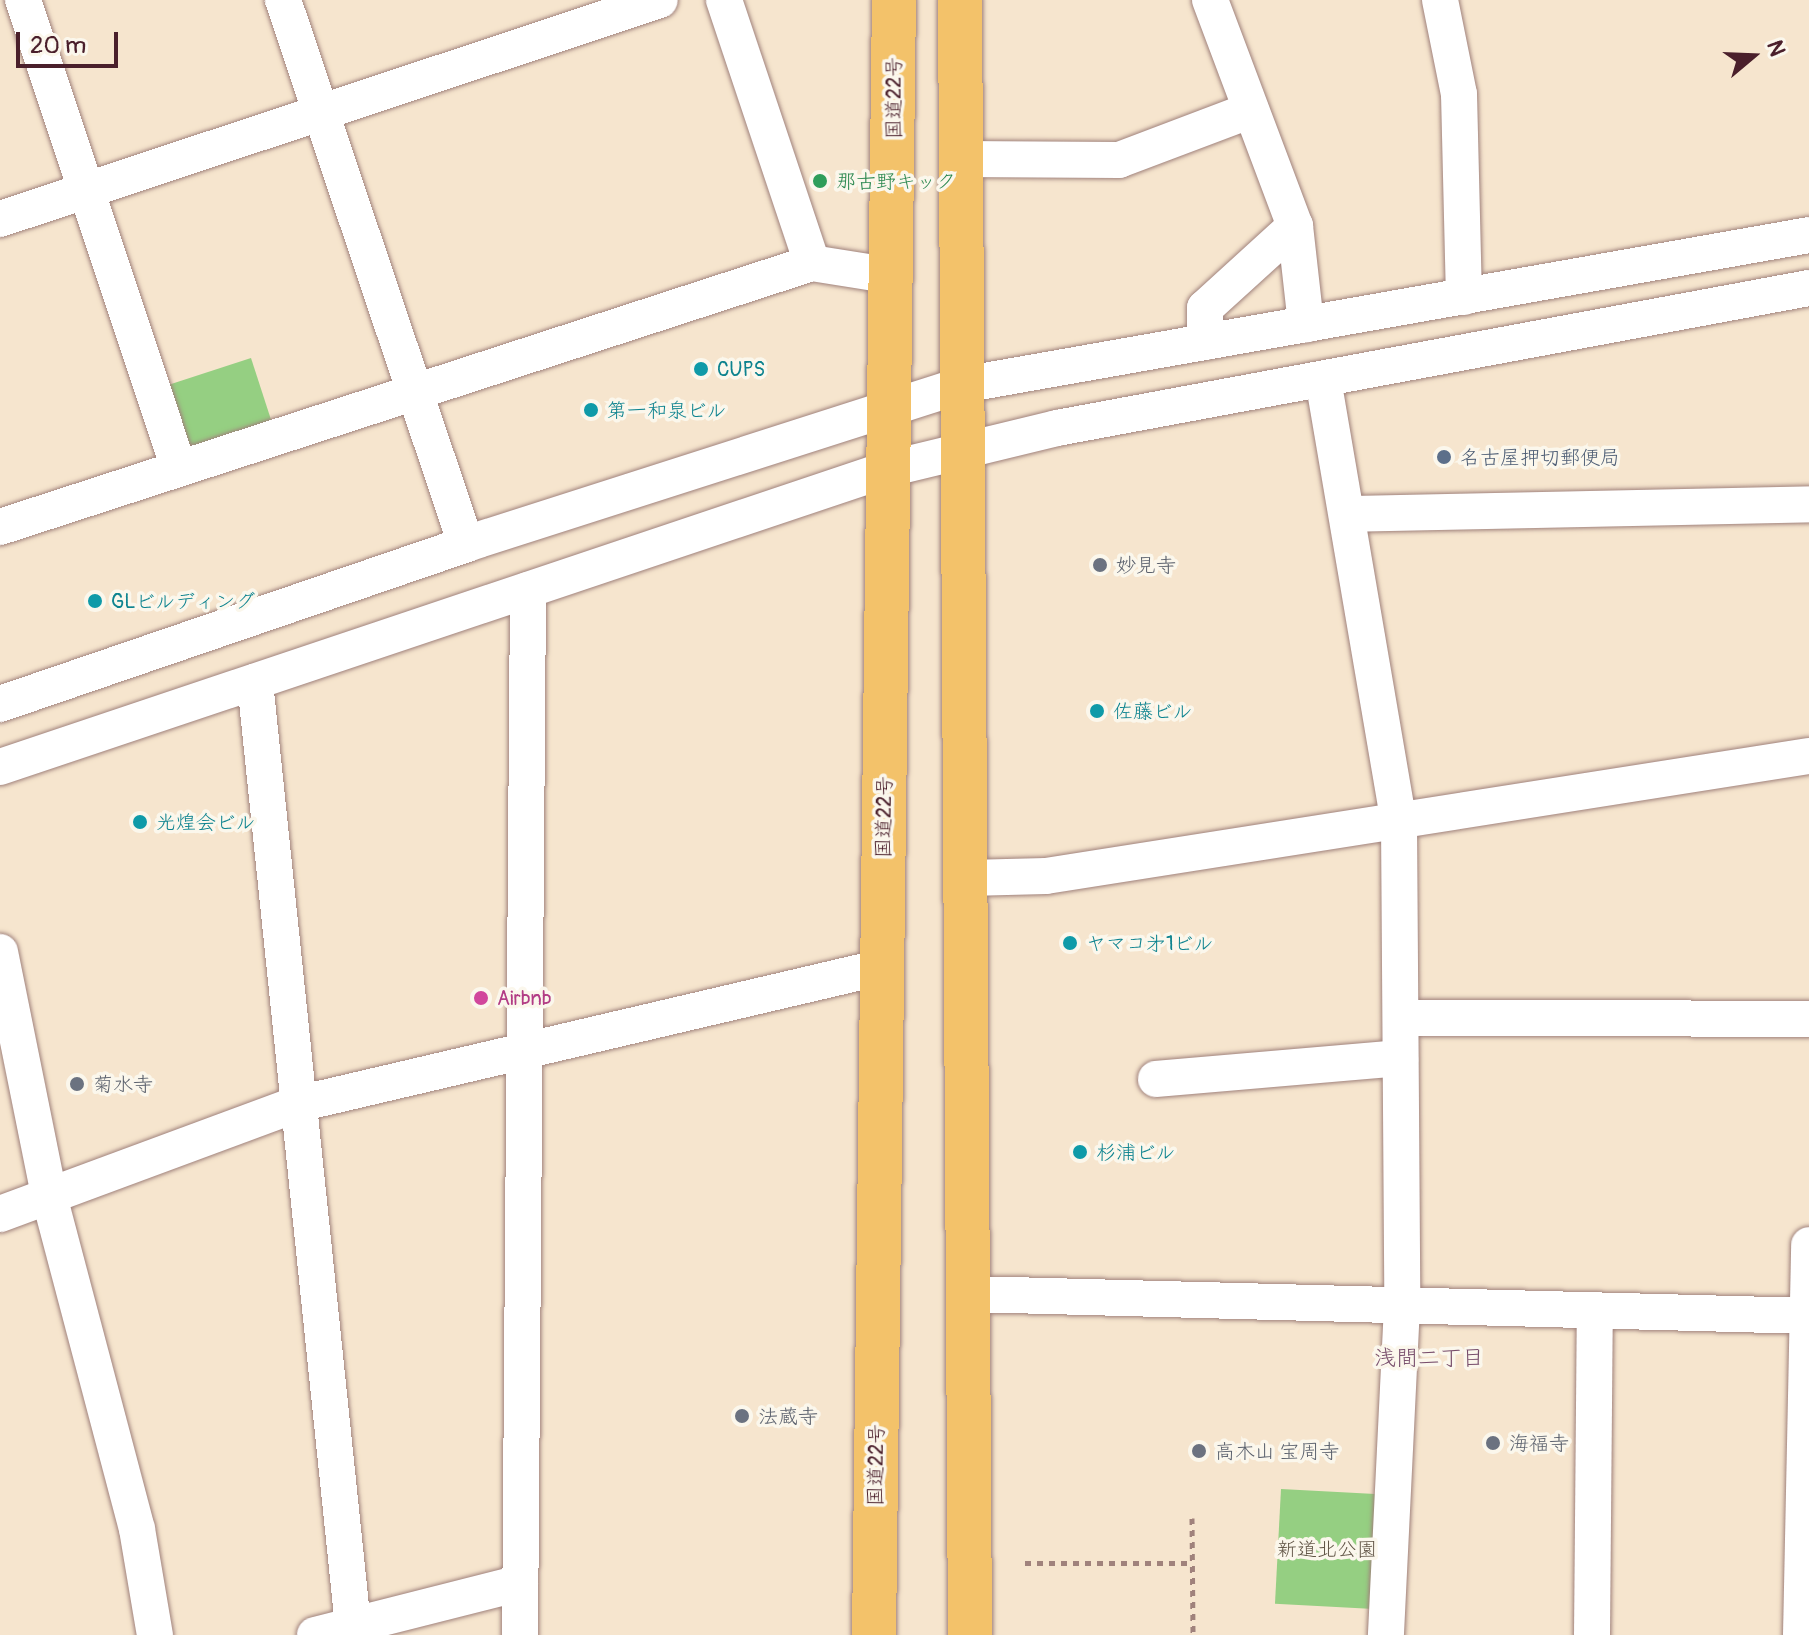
<!DOCTYPE html>
<html>
<head>
<meta charset="utf-8">
<style>
	body { margin:0 }
	#map { position:relative; width:1809px; height:1635px; overflow:hidden; background:#f6e5ce; font-family:Pangolin,"Klee One",sans-serif }
	div>[style] { position:absolute }
	.green>* { inset:0; background:#95cf82; transform-origin:0 0 }
	.path>* { height:5px; margin-top:-2.5px; transform-origin:0; background:repeating-linear-gradient(90deg,#a0827c 0 6px,transparent 0 12px) }
	.roads { filter:drop-shadow(0 0 2px #a0827c) drop-shadow(0 0 2px #a0827c) }
	.minor>* { height:36px; margin:-18px; padding:0 18px; transform-origin:18px; border-radius:18px; background:#fff }
	.highway>* { height:44px; margin:-22px; padding:0 22px; transform-origin:22px; border-radius:22px; background:#f3c26a }
	.dots>* { width:22px; height:22px; translate:-50% -50%; box-sizing:border-box; border:4px solid #fbf7ec; border-radius:50% }
	span { translate:-50% -50%; white-space:nowrap; text-align:center; line-height:1.15; -webkit-text-stroke:7px #fbf7ec; paint-order:stroke }
	.street-label { font-size:20px; color:#4a1f2b }
	.leisure-label { font-size:20px; color:#27864d }
	.left { translate:0 -50%; text-align:left }
	.culture-label { font-size:20px; color:#0d838f }
	.service-label { font-size:20px; color:#4e5e75 }
	.worship-label { font-size:20px; color:#5b616d }
	.hotel-label { font-size:20px; color:#b23c85 }
	.park-label { font-size:20px; color:#605445 }
	.neighbourhood-label { font-size:22px; color:#784e6c }
	.north { position:absolute; left:1713px; top:16px; width:80px; height:80px; -webkit-text-stroke:6px #fbf7ec; paint-order:stroke; rotate:71deg; font-size:22px; font-weight:700; line-height:32px; text-align:center; color:#4a1f2b }
	.north::after { content:''; display:block; margin:auto; width:28px; height:36px; background:#4a1f2b; clip-path:polygon(50% 0,100% 100%,50% 72%,0 100%) }
	.scale { position:absolute; left:16px; top:32px; width:102px; height:36px; box-sizing:border-box; border:4px solid #4a1f2b; border-top:0; padding-left:10px; font-size:24px; line-height:28px; white-space:nowrap; color:#4a1f2b; -webkit-text-stroke:6px #fbf7ec; paint-order:stroke }
</style>
</head>
<body>
<div id="map">
	<div class="green">
		<div style="left:251px;top:358px;width:74px;height:96px;rotate:72deg"></div>
		<div style="left:1281px;top:1489px;width:99px;height:115px;rotate:3deg"></div>
	</div>
	<div class="path">
		<div style="left:1192px;top:1518px;width:117px;rotate:89.5deg"></div>
		<div style="left:1025px;top:1563px;width:168px"></div>
	</div>
	<div class="roads">
		<div class="minor">
			<div style="left:23px;top:0;width:493px;rotate:71.6deg"></div>
			<div style="left:283px;top:0;width:574px;rotate:71.41deg"></div>
			<div style="left:724px;top:0;width:277px;rotate:71.5deg"></div>
			<div style="left:1210px;top:0;width:241px;rotate:69.4deg"></div>
			<div style="left:1295px;top:226px;width:99px;rotate:83.6deg"></div>
			<div style="left:1440px;top:0;width:96px;rotate:78.6deg"></div>
			<div style="left:1459px;top:94px;width:203px;rotate:88.6deg"></div>
			<div style="left:960px;top:159px;width:159px;rotate:0.4deg"></div>
			<div style="left:1119px;top:160px;width:141px;rotate:-20.7deg"></div>
			<div style="left:0;top:219px;width:695px;rotate:-18.36deg"></div>
			<div style="left:1205px;top:342px;width:34px;rotate:-90deg"></div>
			<div style="left:1205px;top:308px;width:122px;rotate:-42.3deg"></div>
			<div style="left:1323px;top:379px;width:449px;rotate:80.3deg"></div>
			<div style="left:1399px;top:822px;width:484px;rotate:89.6deg"></div>
			<div style="left:1402px;top:1306px;width:329px;rotate:92.8deg"></div>
			<div style="left:1347px;top:514px;width:462px;rotate:-1.2deg"></div>
			<div style="left:0;top:527px;width:854px;rotate:-18.01deg"></div>
			<div style="left:812px;top:263px;width:82px;rotate:9.1deg"></div>
			<div style="left:255px;top:682px;width:948px;rotate:84.07deg"></div>
			<div style="left:0;top:704px;width:493px;rotate:-18.9deg"></div>
			<div style="left:466px;top:544px;width:521px;rotate:-17.77deg"></div>
			<div style="left:962px;top:385px;width:860px;rotate:-10.04deg"></div>
			<div style="left:0;top:767px;width:937px;rotate:-18.55deg"></div>
			<div style="left:888px;top:469px;width:174px;rotate:-13.6deg"></div>
			<div style="left:1057px;top:428px;width:765px;rotate:-10.55deg"></div>
			<div style="left:968px;top:878px;width:78px;rotate:-1.5deg"></div>
			<div style="left:1046px;top:876px;width:772px;rotate:-8.94deg"></div>
			<div style="left:0;top:952px;width:249px;rotate:78.6deg"></div>
			<div style="left:49px;top:1196px;width:344px;rotate:75.2deg"></div>
			<div style="left:137px;top:1529px;width:108px;rotate:80.4deg"></div>
			<div style="left:1401px;top:1018px;width:408px;rotate:0.1deg"></div>
			<div style="left:1156px;top:1079px;width:245px;rotate:-4.9deg"></div>
			<div style="left:0;top:1214px;width:318px;rotate:-20.3deg"></div>
			<div style="left:298px;top:1104px;width:600px;rotate:-13.2deg"></div>
			<div style="left:971px;top:1294px;width:838px;rotate:1.5deg"></div>
			<div style="left:315px;top:1635px;width:211px;rotate:-14.2deg"></div>
			<div style="left:520px;top:1635px;width:1045px;rotate:-89.56deg"></div>
			<div style="left:1592px;top:1635px;width:324px;rotate:-89.5deg"></div>
			<div style="left:1801px;top:1635px;width:390px;rotate:-88.8deg"></div>
		</div>
		<div class="highway">
			<div style="left:960px;top:0;width:1635px;rotate:89.65deg"></div>
			<div style="left:874px;top:1635px;width:1635px;rotate:-89.3deg"></div>
		</div>
	</div>
	<div class="dots">
		<div style="left:820px;top:181px;background:#2e9e5b"></div>
		<div style="left:701px;top:369px;background:#0f9aa8"></div>
		<div style="left:591px;top:410px;background:#0f9aa8"></div>
		<div style="left:1444px;top:457px;background:#5c6f8a"></div>
		<div style="left:1100px;top:565px;background:#6b7280"></div>
		<div style="left:95px;top:601px;background:#0f9aa8"></div>
		<div style="left:1097px;top:711px;background:#0f9aa8"></div>
		<div style="left:140px;top:822px;background:#0f9aa8"></div>
		<div style="left:1070px;top:943px;background:#0f9aa8"></div>
		<div style="left:481px;top:998px;background:#d1479c"></div>
		<div style="left:77px;top:1084px;background:#6b7280"></div>
		<div style="left:1080px;top:1152px;background:#0f9aa8"></div>
		<div style="left:742px;top:1416px;background:#6b7280"></div>
		<div style="left:1493px;top:1443px;background:#6b7280"></div>
		<div style="left:1199px;top:1451px;background:#6b7280"></div>
	</div>
	<div class="street-label">
		<span style="left:894px;top:98px;rotate:-90deg">国道22号</span>
		<span style="left:884px;top:817px;rotate:-89deg">国道22号</span>
		<span style="left:876px;top:1465px;rotate:-89deg">国道22号</span>
	</div>
	<div class="leisure-label">
		<span class="left" style="left:836px;top:181px">那古野キック</span>
	</div>
	<div class="culture-label">
		<span class="left" style="left:717px;top:369px">CUPS</span>
		<span class="left" style="left:607px;top:410px">第一和泉ビル</span>
		<span class="left" style="left:111px;top:601px">GLビルディング</span>
		<span class="left" style="left:1113px;top:711px">佐藤ビル</span>
		<span class="left" style="left:156px;top:822px">光煌会ビル</span>
		<span class="left" style="left:1086px;top:943px">ヤマコ㐧1ビル</span>
		<span class="left" style="left:1096px;top:1152px">杉浦ビル</span>
	</div>
	<div class="service-label">
		<span class="left" style="left:1460px;top:457px">名古屋押切郵便局</span>
	</div>
	<div class="worship-label">
		<span class="left" style="left:1116px;top:565px">妙見寺</span>
		<span class="left" style="left:93px;top:1084px">菊水寺</span>
		<span class="left" style="left:758px;top:1416px">法蔵寺</span>
		<span class="left" style="left:1509px;top:1443px">海福寺</span>
		<span class="left" style="left:1215px;top:1451px">高木山 宝周寺</span>
	</div>
	<div class="hotel-label">
		<span class="left" style="left:497px;top:998px">Airbnb</span>
	</div>
	<div class="park-label">
		<span style="left:1327px;top:1549px">新道北公園</span>
	</div>
	<div class="neighbourhood-label">
		<span style="left:1429px;top:1359px">浅間二丁目</span>
	</div>
	<div class="north">N</div>
	<div class="scale">20 m</div>
</div>
</body>
</html>
